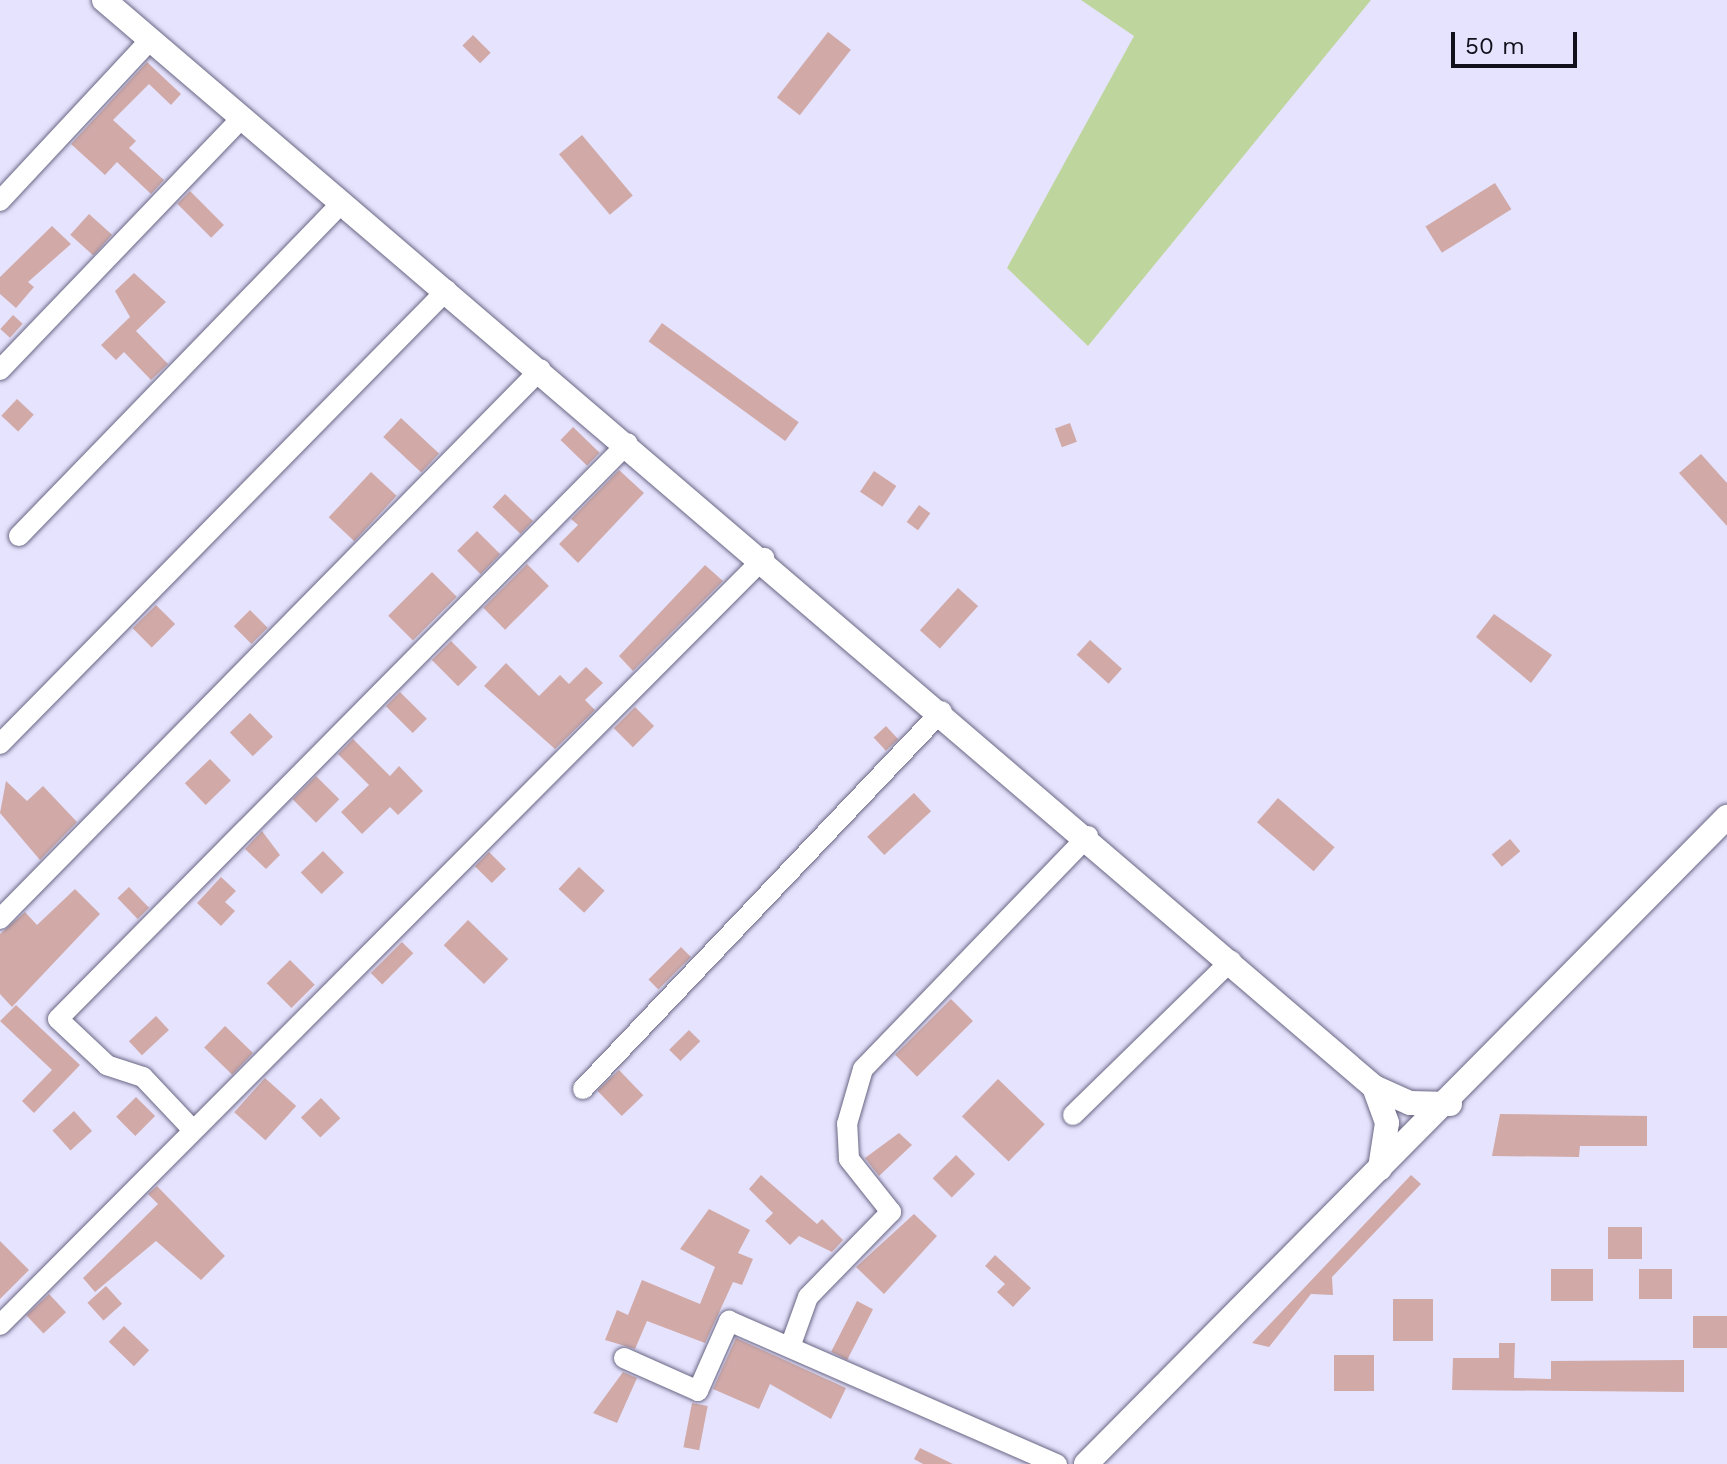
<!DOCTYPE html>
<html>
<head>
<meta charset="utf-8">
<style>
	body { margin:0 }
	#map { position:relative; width:1727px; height:1464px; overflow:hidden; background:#e6e3fe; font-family:"Work Sans",sans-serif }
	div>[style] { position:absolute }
	.green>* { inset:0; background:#bed69d }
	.building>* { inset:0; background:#d1aaa8; transform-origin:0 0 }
	.roads { filter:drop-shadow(0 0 2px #696683) drop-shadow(0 0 2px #696683) }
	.minor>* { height:20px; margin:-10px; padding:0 10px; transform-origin:10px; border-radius:10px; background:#fff }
	.tertiary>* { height:24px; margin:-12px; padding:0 12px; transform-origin:12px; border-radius:12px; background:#fff }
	span { translate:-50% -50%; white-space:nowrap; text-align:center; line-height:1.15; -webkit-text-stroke:6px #e6e3fe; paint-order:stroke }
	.scale { position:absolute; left:1451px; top:32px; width:126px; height:36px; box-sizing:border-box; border:4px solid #12101c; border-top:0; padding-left:10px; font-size:24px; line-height:28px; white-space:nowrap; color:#12101c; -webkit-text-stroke:6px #e6e3fe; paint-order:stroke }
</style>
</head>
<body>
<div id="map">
	<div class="green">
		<div style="clip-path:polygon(1081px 0,1371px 0,1088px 346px,1007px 268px,1134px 36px)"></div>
	</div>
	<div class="building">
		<div style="left:828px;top:32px;width:29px;height:83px;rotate:38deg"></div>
		<div style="left:473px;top:35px;width:25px;height:15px;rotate:45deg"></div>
		<div style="clip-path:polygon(147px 62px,181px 94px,171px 105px,149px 84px,113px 120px,136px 141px,129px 148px,164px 180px,151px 194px,117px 162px,105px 175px,71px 144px)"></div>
		<div style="left:582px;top:135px;width:79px;height:30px;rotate:50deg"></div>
		<div style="left:1495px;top:183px;width:31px;height:82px;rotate:58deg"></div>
		<div style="left:190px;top:191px;width:48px;height:18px;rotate:45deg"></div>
		<div style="left:89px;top:214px;width:31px;height:28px;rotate:42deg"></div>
		<div style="clip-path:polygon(52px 226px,71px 244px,28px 282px,34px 287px,16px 308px,0 294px,0 277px)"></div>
		<div style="clip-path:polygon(134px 273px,166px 302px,136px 331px,168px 364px,151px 380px,124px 352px,116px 360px,101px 345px,130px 317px,115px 291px)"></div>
		<div style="left:13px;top:315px;width:13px;height:19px;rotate:42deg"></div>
		<div style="left:662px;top:323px;width:169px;height:23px;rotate:36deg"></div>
		<div style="left:17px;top:399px;width:23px;height:23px;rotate:43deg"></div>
		<div style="left:401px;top:418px;width:52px;height:26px;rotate:43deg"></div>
		<div style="left:1070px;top:423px;width:20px;height:16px;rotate:70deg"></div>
		<div style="left:573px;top:427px;width:37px;height:18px;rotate:44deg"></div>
		<div style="clip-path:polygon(1701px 454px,1727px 483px,1727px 526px,1679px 473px)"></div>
		<div style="clip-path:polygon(619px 470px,644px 493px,578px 563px,559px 544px,578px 525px,571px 519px)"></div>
		<div style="left:874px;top:471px;width:27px;height:25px;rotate:34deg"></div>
		<div style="left:371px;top:472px;width:35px;height:62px;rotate:43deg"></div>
		<div style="left:505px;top:494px;width:39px;height:18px;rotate:44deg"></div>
		<div style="left:919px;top:505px;width:14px;height:21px;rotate:36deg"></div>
		<div style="left:477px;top:531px;width:33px;height:28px;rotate:45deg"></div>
		<div style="left:527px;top:564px;width:31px;height:62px;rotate:45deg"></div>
		<div style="clip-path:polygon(705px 565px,723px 581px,633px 671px,619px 656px)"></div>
		<div style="left:432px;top:572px;width:35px;height:62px;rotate:45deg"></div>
		<div style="left:958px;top:588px;width:27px;height:57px;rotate:42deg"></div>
		<div style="left:156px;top:605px;width:27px;height:33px;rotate:45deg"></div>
		<div style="left:250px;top:610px;width:25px;height:23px;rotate:45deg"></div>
		<div style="clip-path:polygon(1494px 614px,1552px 655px,1531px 683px,1476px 637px)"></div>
		<div style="left:1090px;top:640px;width:43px;height:20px;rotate:42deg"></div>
		<div style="left:451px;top:641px;width:37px;height:27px;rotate:45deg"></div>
		<div style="clip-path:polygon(506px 663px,539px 696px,560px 675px,569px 684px,586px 667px,603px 683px,585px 700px,595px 710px,555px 749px,484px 686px)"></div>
		<div style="left:400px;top:692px;width:38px;height:20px;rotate:45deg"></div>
		<div style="left:635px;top:707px;width:27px;height:30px;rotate:45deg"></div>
		<div style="left:250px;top:713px;width:33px;height:28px;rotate:46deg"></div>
		<div style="left:886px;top:726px;width:18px;height:17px;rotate:47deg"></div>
		<div style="clip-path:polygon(353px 739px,390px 776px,399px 766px,423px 791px,398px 815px,390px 807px,362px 834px,341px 812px,369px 785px,338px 754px)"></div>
		<div style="left:210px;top:759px;width:30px;height:35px;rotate:46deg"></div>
		<div style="left:316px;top:776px;width:33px;height:33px;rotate:45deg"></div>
		<div style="clip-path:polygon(6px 781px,27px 801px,43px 786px,77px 822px,40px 860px,0 813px)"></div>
		<div style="left:914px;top:793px;width:25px;height:64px;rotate:47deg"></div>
		<div style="left:1278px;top:798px;width:75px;height:32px;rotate:41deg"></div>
		<div style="clip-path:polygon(262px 831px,280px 855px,266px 869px,245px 849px)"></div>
		<div style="left:1510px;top:839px;width:16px;height:24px;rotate:50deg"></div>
		<div style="left:323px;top:851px;width:30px;height:31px;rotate:46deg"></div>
		<div style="left:489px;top:852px;width:24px;height:20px;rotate:45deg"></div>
		<div style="left:579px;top:867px;width:35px;height:30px;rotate:43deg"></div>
		<div style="clip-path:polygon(221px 877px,236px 891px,225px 902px,235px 911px,221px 926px,197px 903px)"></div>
		<div style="left:129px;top:887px;width:29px;height:16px;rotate:46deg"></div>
		<div style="clip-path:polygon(75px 889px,100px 914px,12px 1007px,0 994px,0 934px,25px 912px,37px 925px)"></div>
		<div style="left:468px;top:920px;width:56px;height:35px;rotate:44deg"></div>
		<div style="left:402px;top:942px;width:16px;height:44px;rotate:45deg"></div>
		<div style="left:681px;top:947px;width:14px;height:46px;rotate:45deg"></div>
		<div style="left:290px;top:960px;width:35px;height:33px;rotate:45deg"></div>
		<div style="left:951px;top:999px;width:31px;height:79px;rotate:45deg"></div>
		<div style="clip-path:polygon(16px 1005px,80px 1065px,34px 1113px,22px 1101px,52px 1070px,0 1021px)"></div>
		<div style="left:156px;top:1016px;width:19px;height:37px;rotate:47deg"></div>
		<div style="left:225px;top:1026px;width:39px;height:30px;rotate:44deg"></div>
		<div style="left:689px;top:1030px;width:16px;height:28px;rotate:45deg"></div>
		<div style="left:619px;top:1070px;width:35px;height:30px;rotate:46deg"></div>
		<div style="left:265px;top:1078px;width:42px;height:46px;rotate:42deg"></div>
		<div style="left:998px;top:1079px;width:65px;height:52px;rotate:44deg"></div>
		<div style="left:136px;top:1097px;width:27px;height:28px;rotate:45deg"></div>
		<div style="left:321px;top:1098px;width:28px;height:28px;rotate:46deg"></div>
		<div style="left:74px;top:1111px;width:27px;height:29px;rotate:48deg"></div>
		<div style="clip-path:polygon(1500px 1114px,1647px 1116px,1647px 1146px,1580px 1146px,1579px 1157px,1492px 1156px)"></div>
		<div style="clip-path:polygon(899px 1133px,912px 1145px,879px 1176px,865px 1158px)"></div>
		<div style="left:956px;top:1155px;width:27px;height:33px;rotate:45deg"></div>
		<div style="clip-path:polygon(761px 1175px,817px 1224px,822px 1219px,843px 1240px,832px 1252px,799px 1236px,790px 1245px,765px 1221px,773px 1213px,749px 1189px)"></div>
		<div style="clip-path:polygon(1411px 1175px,1421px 1184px,1332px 1277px,1333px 1295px,1311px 1294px,1269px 1347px,1252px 1343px)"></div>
		<div style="clip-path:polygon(157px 1186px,225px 1256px,201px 1280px,156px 1241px,95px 1292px,83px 1278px,158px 1204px,148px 1194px)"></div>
		<div style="clip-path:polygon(709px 1209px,750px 1230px,738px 1253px,753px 1259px,742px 1285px,733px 1282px,705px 1343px,647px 1321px,635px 1349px,605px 1340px,617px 1310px,628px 1315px,642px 1280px,700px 1304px,715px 1267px,680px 1249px)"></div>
		<div style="clip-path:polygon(914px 1214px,937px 1236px,884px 1294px,856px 1267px)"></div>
		<div style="left:1608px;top:1227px;width:34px;height:32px"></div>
		<div style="clip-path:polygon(0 1241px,29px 1270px,0 1299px)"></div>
		<div style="clip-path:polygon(995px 1255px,1031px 1288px,1013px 1307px,997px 1292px,1005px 1284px,985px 1266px)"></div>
		<div style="left:1551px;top:1269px;width:42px;height:32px"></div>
		<div style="left:1639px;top:1269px;width:33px;height:30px"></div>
		<div style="left:106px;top:1286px;width:24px;height:25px;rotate:48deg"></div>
		<div style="left:49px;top:1294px;width:25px;height:31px;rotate:47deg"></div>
		<div style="left:1393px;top:1299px;width:40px;height:42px"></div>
		<div style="left:857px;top:1301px;width:18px;height:57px;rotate:27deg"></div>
		<div style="left:1693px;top:1316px;width:34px;height:32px"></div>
		<div style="left:124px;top:1326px;width:35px;height:22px;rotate:44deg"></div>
		<div style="clip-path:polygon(736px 1338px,846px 1388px,831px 1419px,770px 1384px,759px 1409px,713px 1389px)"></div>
		<div style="clip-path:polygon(1499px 1343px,1515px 1343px,1514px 1378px,1551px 1379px,1551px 1361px,1684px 1360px,1684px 1392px,1452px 1390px,1453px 1358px,1499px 1358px)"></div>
		<div style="left:1334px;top:1355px;width:40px;height:36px"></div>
		<div style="clip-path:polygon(623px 1372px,637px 1378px,617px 1423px,593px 1413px)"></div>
		<div style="left:692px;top:1403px;width:16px;height:45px;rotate:11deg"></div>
		<div style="clip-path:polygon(920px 1448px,953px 1464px,923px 1464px,914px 1459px)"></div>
	</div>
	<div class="roads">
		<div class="minor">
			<div style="left:0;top:201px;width:221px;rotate:-47deg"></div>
			<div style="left:0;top:370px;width:351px;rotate:-46.2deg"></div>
			<div style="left:19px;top:536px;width:465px;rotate:-45.9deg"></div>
			<div style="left:0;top:744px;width:637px;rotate:-45.45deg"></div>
			<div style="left:0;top:919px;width:771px;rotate:-45.47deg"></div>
			<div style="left:583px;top:1089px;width:521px;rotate:-46.48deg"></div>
			<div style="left:1073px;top:1115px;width:221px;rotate:-44.3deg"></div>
			<div style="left:192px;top:1129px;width:71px;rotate:-133.3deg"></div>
			<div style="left:143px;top:1077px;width:38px;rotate:-162deg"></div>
			<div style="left:107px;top:1065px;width:67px;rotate:-136.8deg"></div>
			<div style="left:58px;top:1019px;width:810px;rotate:-45.3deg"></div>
			<div style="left:0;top:1325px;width:1083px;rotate:-45.11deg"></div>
			<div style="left:790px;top:1347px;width:53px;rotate:-70.2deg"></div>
			<div style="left:808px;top:1297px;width:119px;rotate:-45.7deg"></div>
			<div style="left:891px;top:1212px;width:68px;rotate:-128.4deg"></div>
			<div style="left:849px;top:1159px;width:35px;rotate:-93deg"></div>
			<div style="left:847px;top:1124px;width:57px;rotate:-73.8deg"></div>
			<div style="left:863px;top:1069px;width:324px;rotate:-46deg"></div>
			<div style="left:624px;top:1358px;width:81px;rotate:24deg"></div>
			<div style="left:698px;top:1391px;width:77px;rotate:-66.1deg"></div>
			<div style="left:729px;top:1321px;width:358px;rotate:23.6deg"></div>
		</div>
		<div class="tertiary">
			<div style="left:104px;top:0;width:1672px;rotate:40.56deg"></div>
			<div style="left:1374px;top:1087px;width:39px;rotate:24deg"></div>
			<div style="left:1410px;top:1103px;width:40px;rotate:1.4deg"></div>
			<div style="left:1374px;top:1087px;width:38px;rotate:70deg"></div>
			<div style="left:1387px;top:1123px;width:46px;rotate:98.8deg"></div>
			<div style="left:1086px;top:1464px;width:911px;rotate:-45.27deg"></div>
		</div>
	</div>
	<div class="scale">50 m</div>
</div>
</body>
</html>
